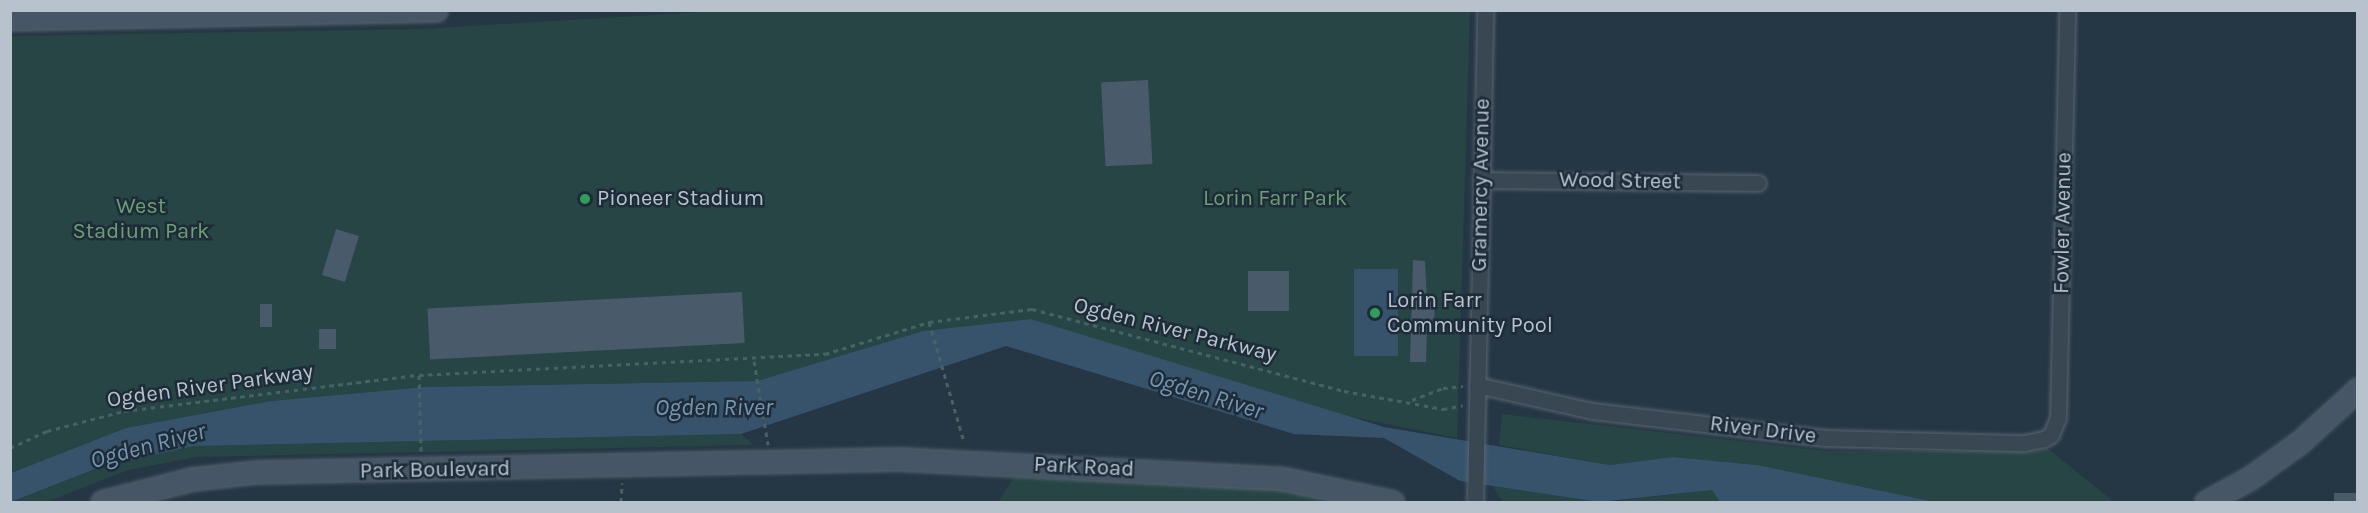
<!DOCTYPE html>
<html>
<head>
<meta charset="utf-8">
<style>
	body { margin:0 }
	#map { position:relative; width:2368px; height:513px; overflow:hidden; background:#253644; font-family:Karla,sans-serif }
	div>[style] { position:absolute }
	.green>* { inset:0; background:#274545 }
	.water>* { inset:0; background:#37536c; transform-origin:0 0 }
	.building>* { inset:0; background:#495a6a; transform-origin:0 0 }
	.path>* { height:3px; margin-top:-1.5px; transform-origin:0; background:repeating-linear-gradient(90deg,#476262 0 4.5px,transparent 0 9px) }
	.roads { filter:drop-shadow(0 0 2px #586571) drop-shadow(0 0 2px #586571) }
	.street>* { height:15px; margin:-7.5px; padding:0 7.5px; transform-origin:7.5px; border-radius:7.5px; background:#394753 }
	.secondary>* { height:21px; margin:-10.5px; padding:0 10.5px; transform-origin:10.5px; border-radius:10.5px; background:#475667 }
	.dots>* { width:16px; height:16px; translate:-50% -50%; box-sizing:border-box; border:3px solid #1e2c39; border-radius:50% }
	span { translate:-50% -50%; white-space:nowrap; text-align:center; line-height:1.15; -webkit-text-stroke:5px #1e2c39; paint-order:stroke }
	.street-label { font-size:22px; color:#b7c2cd }
	.poi-label { font-size:22px; color:#b7c2cd }
	.left { translate:0 -50%; text-align:left }
	.park-label { font-size:22px; color:#6c9f72 }
	.water-label { font-size:24px; color:#7596b2; font-style:italic }
	.frame { position:absolute; inset:0; border:12px solid #b7c2cd; pointer-events:none }
</style>
</head>
<body>
<div id="map">
	<div class="green">
		<div style="clip-path:polygon(734px 10px,1470px 11px,1457px 438px,1308px 408px,1031px 319px,923px 331px,757px 381px,425px 387px,271px 401px,126px 428px,11px 473px,11px 36px,420px 29px)"></div>
		<div style="clip-path:polygon(1502px 414px,1825px 451px,2032px 451px,2047px 448px,2114px 502px,1935px 502px,1757px 465px,1673px 457px,1610px 465px,1499px 445px)"></div>
		<div style="clip-path:polygon(741px 434px,754px 445px,197px 457px,128px 470px,46px 502px,12px 502px,100px 467px,194px 446px)"></div>
		<div style="clip-path:polygon(1014px 477px,1280px 489px,1336px 502px,998px 502px)"></div>
		<div style="clip-path:polygon(1492px 486px,1599px 502px,1504px 502px)"></div>
		<div style="clip-path:polygon(1712px 490px,1720px 502px,1608px 502px)"></div>
	</div>
	<div class="water">
		<div style="left:1354px;top:269px;width:44px;height:87px"></div>
		<div style="clip-path:polygon(1031px 319px,1384px 427px,1610px 465px,1673px 457px,1757px 465px,1935px 502px,1720px 502px,1712px 490px,1599px 502px,1460px 481px,1384px 438px,1294px 434px,1006px 346px,741px 434px,194px 446px,100px 467px,11px 502px,11px 473px,126px 428px,271px 401px,425px 387px,757px 381px,923px 331px)"></div>
	</div>
	<div class="building">
		<div style="left:1148px;top:80px;width:84px;height:47px;rotate:87deg"></div>
		<div style="left:336px;top:229px;width:24px;height:48px;rotate:17deg"></div>
		<div style="clip-path:polygon(1413px 260px,1425px 261px,1427px 301px,1435px 302px,1434px 326px,1427px 326px,1426px 362px,1410px 362px)"></div>
		<div style="left:1248px;top:271px;width:41px;height:40px"></div>
		<div style="left:742px;top:292px;width:51px;height:315px;rotate:87deg"></div>
		<div style="left:260px;top:304px;width:12px;height:23px"></div>
		<div style="left:319px;top:329px;width:17px;height:20px"></div>
		<div style="left:2334px;top:493px;width:24px;height:9px"></div>
	</div>
	<div class="path">
		<div style="left:929px;top:322px;width:125px;rotate:73.7deg"></div>
		<div style="left:754px;top:361px;width:85px;rotate:80.5deg"></div>
		<div style="left:419px;top:375px;width:76px;rotate:88.5deg"></div>
		<div style="left:1412px;top:400px;width:33px;rotate:-21deg"></div>
		<div style="left:1443px;top:388px;width:20px;rotate:-6deg"></div>
		<div style="left:10px;top:448px;width:41px;rotate:-24.7deg"></div>
		<div style="left:47px;top:431px;width:80px;rotate:-14.6deg"></div>
		<div style="left:124px;top:411px;width:297px;rotate:-7deg"></div>
		<div style="left:419px;top:375px;width:407px;rotate:-3deg"></div>
		<div style="left:825px;top:354px;width:109px;rotate:-17.1deg"></div>
		<div style="left:929px;top:322px;width:104px;rotate:-7.2deg"></div>
		<div style="left:1032px;top:309px;width:323px;rotate:14.7deg"></div>
		<div style="left:1344px;top:391px;width:101px;rotate:10.3deg"></div>
		<div style="left:1443px;top:409px;width:20px;rotate:-11deg"></div>
		<div style="left:621px;top:502px;width:19px;rotate:-87deg"></div>
	</div>
	<div class="roads">
		<div class="street">
			<div style="left:1481px;top:180px;width:277px;rotate:0.6deg"></div>
			<div style="left:1477px;top:385px;width:118px;rotate:12.7deg"></div>
			<div style="left:1592px;top:411px;width:237px;rotate:6.6deg"></div>
			<div style="left:1827px;top:438px;width:197px;rotate:1.5deg"></div>
			<div style="left:2024px;top:443px;width:20px;rotate:-11deg"></div>
			<div style="left:2044px;top:439px;width:8px;rotate:-30deg"></div>
			<div style="left:2051px;top:435px;width:18px;rotate:-68deg"></div>
			<div style="left:2058px;top:418px;width:408px;rotate:-88.7deg"></div>
			<div style="left:1475px;top:502px;width:492px;rotate:-88.8deg"></div>
		</div>
		<div class="secondary">
			<div style="left:10px;top:19px;width:426px;rotate:-1.2deg"></div>
			<div style="left:102px;top:502px;width:93px;rotate:-14.3deg"></div>
			<div style="left:192px;top:479px;width:63px;rotate:-6.3deg"></div>
			<div style="left:255px;top:472px;width:643px;rotate:-1.16deg"></div>
			<div style="left:898px;top:459px;width:381px;rotate:2.9deg"></div>
			<div style="left:1279px;top:478px;width:116px;rotate:11.9deg"></div>
			<div style="left:2206px;top:502px;width:50px;rotate:-28.6deg"></div>
			<div style="left:2250px;top:478px;width:62px;rotate:-35.8deg"></div>
			<div style="left:2300px;top:442px;width:79px;rotate:-42.4deg"></div>
		</div>
	</div>
	<div class="dots">
		<div style="left:585px;top:199px;background:#2e9e5b"></div>
		<div style="left:1375px;top:313px;background:#2e9e5b"></div>
	</div>
	<div class="street-label">
		<span style="left:1620px;top:181px;rotate:1deg">Wood Street</span>
		<span style="left:1481px;top:185px;rotate:-89deg">Gramercy Avenue</span>
		<span style="left:2063px;top:223px;rotate:-89deg">Fowler Avenue</span>
		<span style="left:1175px;top:330px;rotate:14deg">Ogden River Parkway</span>
		<span style="left:210px;top:386px;rotate:-8deg">Ogden River Parkway</span>
		<span style="left:1763px;top:430px;rotate:7deg">River Drive</span>
		<span style="left:1084px;top:467px;rotate:3deg">Park Road</span>
		<span style="left:435px;top:470px;rotate:-1deg">Park Boulevard</span>
	</div>
	<div class="poi-label">
		<span class="left" style="left:597px;top:199px">Pioneer Stadium</span>
		<span class="left" style="left:1387px;top:313px">Lorin Farr<br>Community Pool</span>
	</div>
	<div class="park-label">
		<span style="left:1275px;top:199px">Lorin Farr Park</span>
		<span style="left:141px;top:219px">West<br>Stadium Park</span>
	</div>
	<div class="water-label">
		<span style="left:1206px;top:395px;rotate:17deg">Ogden River</span>
		<span style="left:714px;top:408px">Ogden River</span>
		<span style="left:148px;top:446px;rotate:-15deg">Ogden River</span>
	</div>
	<div class="frame"></div>
</div>
</body>
</html>
